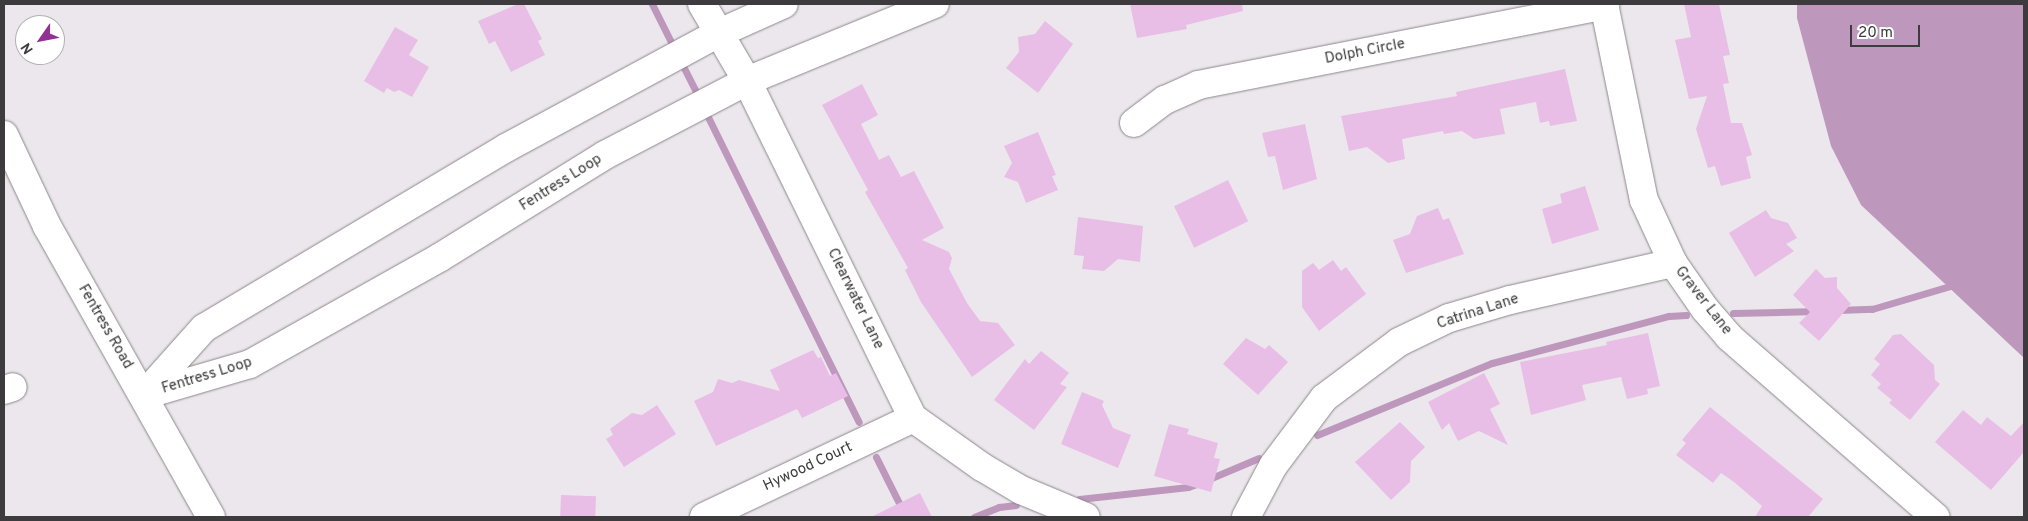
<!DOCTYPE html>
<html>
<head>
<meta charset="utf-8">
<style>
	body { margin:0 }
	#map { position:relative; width:2028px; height:521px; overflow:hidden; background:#ece7ec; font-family:Overpass,sans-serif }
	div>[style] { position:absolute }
	.water>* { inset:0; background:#be97bd }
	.stream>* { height:7px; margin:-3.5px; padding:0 3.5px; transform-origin:3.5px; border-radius:3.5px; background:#be97bd }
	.building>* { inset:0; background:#e8bee6; transform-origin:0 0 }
	.roads { filter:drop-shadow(0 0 1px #8c878c) drop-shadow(0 0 1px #8c878c) }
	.minor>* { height:28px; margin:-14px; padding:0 14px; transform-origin:14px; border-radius:14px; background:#fff }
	span { translate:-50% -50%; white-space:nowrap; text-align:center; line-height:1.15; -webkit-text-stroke:4.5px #fff; paint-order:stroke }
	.street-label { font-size:15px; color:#3d3b3d }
	.frame { position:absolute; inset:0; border:5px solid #3d3b3d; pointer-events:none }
	.north { position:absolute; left:15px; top:15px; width:50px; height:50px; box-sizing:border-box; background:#fff; border:1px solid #b1b1b1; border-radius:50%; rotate:237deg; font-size:14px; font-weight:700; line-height:20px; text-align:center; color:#3d3b3d }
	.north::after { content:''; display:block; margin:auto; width:18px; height:22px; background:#942f95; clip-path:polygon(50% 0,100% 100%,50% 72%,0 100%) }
	.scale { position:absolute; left:1850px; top:25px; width:70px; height:22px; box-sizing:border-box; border:2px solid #3d3b3d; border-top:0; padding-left:6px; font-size:15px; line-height:18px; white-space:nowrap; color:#3d3b3d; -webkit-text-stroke:4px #fff; paint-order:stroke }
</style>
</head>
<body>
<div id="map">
	<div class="water">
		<div style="clip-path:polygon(1797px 4px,2024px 4px,2024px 358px,1861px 205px,1831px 146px,1797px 18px)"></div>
	</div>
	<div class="stream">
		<div style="left:652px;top:4px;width:42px;rotate:63.4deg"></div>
		<div style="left:684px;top:68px;width:27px;rotate:63deg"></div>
		<div style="left:708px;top:117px;width:340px;rotate:63.7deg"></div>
		<div style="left:1838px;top:310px;width:34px;rotate:-2deg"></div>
		<div style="left:1872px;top:309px;width:89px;rotate:-16.4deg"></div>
		<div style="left:1733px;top:313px;width:85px;rotate:-1.3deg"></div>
		<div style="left:1317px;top:435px;width:189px;rotate:-22.4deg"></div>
		<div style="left:1492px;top:363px;width:183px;rotate:-14.9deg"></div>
		<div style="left:1669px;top:316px;width:17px;rotate:-3deg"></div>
		<div style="left:876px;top:457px;width:67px;rotate:63.4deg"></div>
		<div style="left:1209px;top:479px;width:54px;rotate:-22.8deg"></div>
		<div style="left:1079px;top:499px;width:110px;rotate:-6.3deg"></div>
		<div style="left:1188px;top:487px;width:12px;rotate:-20deg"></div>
		<div style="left:974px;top:517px;width:27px;rotate:-22deg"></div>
		<div style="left:999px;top:507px;width:17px;rotate:-7deg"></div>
	</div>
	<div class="building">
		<div style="clip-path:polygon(518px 4px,524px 4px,542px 39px,538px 41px,545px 55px,511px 72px,495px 41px,489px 44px,478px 21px)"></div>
		<div style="clip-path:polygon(1130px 4px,1242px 4px,1243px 11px,1186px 25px,1187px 29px,1137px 38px)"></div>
		<div style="clip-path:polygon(1684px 4px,1719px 4px,1730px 55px,1723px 56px,1729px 83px,1723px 84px,1731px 123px,1742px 123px,1752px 155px,1746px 157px,1751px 178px,1721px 186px,1715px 166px,1708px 168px,1696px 129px,1707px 96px,1689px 99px,1675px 40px,1691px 37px)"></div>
		<div style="clip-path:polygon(1045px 21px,1073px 44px,1038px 93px,1006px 68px,1019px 52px,1018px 37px,1035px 34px)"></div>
		<div style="clip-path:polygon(395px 27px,418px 40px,409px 55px,429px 67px,412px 97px,399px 90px,394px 92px,387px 88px,384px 93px,364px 81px)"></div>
		<div style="clip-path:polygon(1565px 69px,1577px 121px,1550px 126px,1549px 121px,1540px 123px,1536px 102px,1500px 109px,1505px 134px,1474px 139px,1462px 131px,1444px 134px,1443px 131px,1402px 139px,1405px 159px,1388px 163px,1367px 147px,1349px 151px,1341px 116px,1457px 96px,1456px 92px)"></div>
		<div style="clip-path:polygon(862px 84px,878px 115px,861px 124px,879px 160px,889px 155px,901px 177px,914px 171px,944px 228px,922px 240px,949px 252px,952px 258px,949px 269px,967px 303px,980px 321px,998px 323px,1015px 345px,972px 377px,921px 302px,905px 270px,908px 268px,865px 192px,868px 190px,822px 105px)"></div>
		<div style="clip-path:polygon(1305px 124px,1317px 179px,1283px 190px,1275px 156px,1268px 157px,1262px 133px)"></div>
		<div style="clip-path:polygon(1038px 132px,1056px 175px,1052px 176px,1058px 190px,1026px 203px,1018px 182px,1004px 177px,1012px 163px,1004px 146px)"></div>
		<div style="left:1228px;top:180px;width:46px;height:60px;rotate:64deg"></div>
		<div style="clip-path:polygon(1585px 186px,1599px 230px,1552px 244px,1542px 209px,1562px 203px,1560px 194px)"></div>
		<div style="clip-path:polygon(1438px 208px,1443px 220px,1449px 218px,1464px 254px,1406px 273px,1393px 240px,1410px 234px,1417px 216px)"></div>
		<div style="clip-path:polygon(1766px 210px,1771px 218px,1788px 223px,1797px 238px,1786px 244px,1794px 251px,1755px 277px,1729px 233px)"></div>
		<div style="clip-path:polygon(1078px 217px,1143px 226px,1140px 262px,1118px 259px,1104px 271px,1082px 269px,1084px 256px,1074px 255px)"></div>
		<div style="clip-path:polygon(1333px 260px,1341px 271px,1346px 267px,1366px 294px,1319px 331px,1302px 307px,1302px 271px,1313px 263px,1319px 270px)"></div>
		<div style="clip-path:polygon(1816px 269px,1825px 278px,1837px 277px,1837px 288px,1851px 304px,1819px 341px,1799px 323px,1810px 312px,1793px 295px)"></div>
		<div style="clip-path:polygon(1648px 333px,1660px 386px,1647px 389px,1648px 394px,1627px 399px,1621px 377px,1582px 385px,1586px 400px,1531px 415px,1520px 362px,1607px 345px,1606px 342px)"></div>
		<div style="clip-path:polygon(1901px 334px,1934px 365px,1935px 380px,1940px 384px,1910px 420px,1889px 403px,1892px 400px,1877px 388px,1881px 384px,1871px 375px,1880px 364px,1874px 359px,1893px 335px)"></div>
		<div style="clip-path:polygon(1246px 338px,1265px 349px,1269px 345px,1288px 362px,1258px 395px,1223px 364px)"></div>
		<div style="clip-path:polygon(813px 350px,818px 358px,821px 357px,830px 376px,836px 373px,848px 396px,802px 418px,797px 409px,716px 446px,694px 401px,713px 392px,718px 379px,732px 383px,739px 380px,780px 391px,770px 370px)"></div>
		<div style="clip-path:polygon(1041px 351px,1069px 373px,1060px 384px,1067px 387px,1034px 430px,994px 400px,1025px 359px,1029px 364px)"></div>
		<div style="clip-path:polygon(1484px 373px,1500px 404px,1490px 409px,1508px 445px,1479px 431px,1458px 441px,1449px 423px,1442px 430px,1428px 402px)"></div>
		<div style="clip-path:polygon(1082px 392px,1104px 401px,1102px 405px,1113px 428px,1131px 435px,1118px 468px,1061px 444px)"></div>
		<div style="clip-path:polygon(657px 405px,676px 434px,624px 467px,606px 439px,613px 435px,610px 429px,632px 413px,642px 415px)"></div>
		<div style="clip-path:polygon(1710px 407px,1823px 499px,1808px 517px,1755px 517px,1762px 506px,1734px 482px,1721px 473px,1713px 483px,1676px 455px,1686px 443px,1682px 440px)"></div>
		<div style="clip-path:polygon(1963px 410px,1981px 425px,1987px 417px,2011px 436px,2024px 422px,2024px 452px,1991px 490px,1935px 442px)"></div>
		<div style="clip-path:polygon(1400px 422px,1425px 447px,1411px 461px,1410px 482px,1391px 500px,1355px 462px)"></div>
		<div style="clip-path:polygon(1169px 424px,1189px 429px,1187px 434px,1218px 443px,1214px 458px,1220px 459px,1211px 492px,1154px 476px)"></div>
		<div style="clip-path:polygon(920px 493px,932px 517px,871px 517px)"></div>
		<div style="left:561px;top:495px;width:35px;height:22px;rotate:2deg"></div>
	</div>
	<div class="roads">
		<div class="minor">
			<div style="left:702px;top:4px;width:89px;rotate:59.7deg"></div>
			<div style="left:747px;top:81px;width:376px;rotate:63.8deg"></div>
			<div style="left:913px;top:418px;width:85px;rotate:35.4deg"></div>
			<div style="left:982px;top:467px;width:45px;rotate:30.5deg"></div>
			<div style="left:1021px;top:490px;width:70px;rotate:22.6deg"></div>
			<div style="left:1604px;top:4px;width:200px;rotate:78.5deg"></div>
			<div style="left:1644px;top:200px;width:69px;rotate:65.3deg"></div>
			<div style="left:1673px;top:263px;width:56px;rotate:55.2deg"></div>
			<div style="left:1705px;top:309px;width:37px;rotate:49deg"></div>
			<div style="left:1729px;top:337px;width:274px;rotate:41.1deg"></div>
			<div style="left:1134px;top:123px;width:39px;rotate:-37deg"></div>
			<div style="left:1165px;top:100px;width:36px;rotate:-24deg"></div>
			<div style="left:1198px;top:85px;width:415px;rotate:-11.1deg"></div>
			<div style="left:4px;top:135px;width:101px;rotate:64.7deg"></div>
			<div style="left:47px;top:226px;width:334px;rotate:60.6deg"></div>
			<div style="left:4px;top:390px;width:9px;rotate:-18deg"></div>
			<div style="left:144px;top:395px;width:110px;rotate:-16.3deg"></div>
			<div style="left:250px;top:364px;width:217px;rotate:-29.3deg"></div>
			<div style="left:439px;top:258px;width:195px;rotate:-31.8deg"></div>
			<div style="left:605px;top:155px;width:160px;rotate:-27.5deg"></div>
			<div style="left:747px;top:81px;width:203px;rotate:-22.3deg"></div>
			<div style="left:144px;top:395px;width:90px;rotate:-48.2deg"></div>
			<div style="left:204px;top:328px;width:352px;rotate:-30.8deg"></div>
			<div style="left:506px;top:148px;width:240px;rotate:-28.4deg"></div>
			<div style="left:717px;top:34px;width:73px;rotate:-24.1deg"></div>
			<div style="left:704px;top:517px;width:231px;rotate:-25.3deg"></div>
			<div style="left:1246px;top:517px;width:58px;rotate:-62.1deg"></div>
			<div style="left:1273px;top:466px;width:85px;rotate:-53.1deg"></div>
			<div style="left:1324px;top:398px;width:94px;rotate:-36.7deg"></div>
			<div style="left:1399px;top:342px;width:55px;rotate:-25.6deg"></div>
			<div style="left:1449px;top:318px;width:64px;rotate:-16.4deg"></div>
			<div style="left:1510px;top:300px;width:167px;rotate:-12.8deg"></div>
		</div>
	</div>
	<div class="street-label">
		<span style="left:1365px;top:52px;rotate:-11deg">Dolph Circle</span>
		<span style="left:561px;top:183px;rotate:-32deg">Fentress Loop</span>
		<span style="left:855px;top:299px;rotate:64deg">Clearwater Lane</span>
		<span style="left:1703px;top:301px;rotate:52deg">Graver Lane</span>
		<span style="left:1478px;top:312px;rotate:-18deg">Catrina Lane</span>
		<span style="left:105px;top:327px;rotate:60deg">Fentress Road</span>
		<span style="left:207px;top:376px;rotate:-17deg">Fentress Loop</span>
		<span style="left:808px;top:467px;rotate:-25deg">Hywood Court</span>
	</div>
	<div class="frame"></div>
	<div class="north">N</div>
	<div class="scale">20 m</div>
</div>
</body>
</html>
